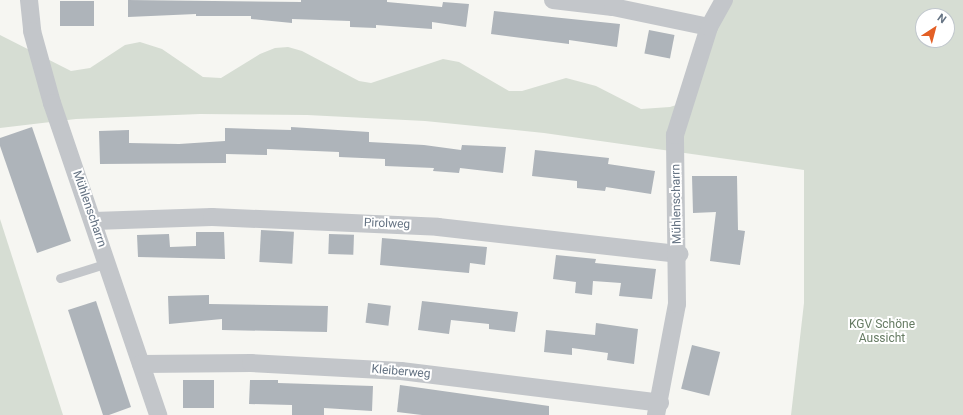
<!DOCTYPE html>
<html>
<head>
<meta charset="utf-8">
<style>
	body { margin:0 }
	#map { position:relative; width:963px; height:415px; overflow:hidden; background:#f6f6f2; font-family:Roboto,sans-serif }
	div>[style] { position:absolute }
	.green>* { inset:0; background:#d6ddd3 }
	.building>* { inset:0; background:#aeb4ba; transform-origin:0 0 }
	.lane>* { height:9px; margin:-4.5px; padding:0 4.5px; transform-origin:4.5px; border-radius:4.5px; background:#c3c6ca }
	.street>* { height:18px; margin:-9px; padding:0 9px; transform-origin:9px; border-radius:9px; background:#c3c6ca }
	span { translate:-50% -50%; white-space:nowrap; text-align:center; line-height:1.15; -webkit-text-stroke:4px #fff; paint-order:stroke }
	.street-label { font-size:12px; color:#657383 }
	.park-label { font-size:12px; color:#667b63 }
	.north { position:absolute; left:915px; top:8px; width:40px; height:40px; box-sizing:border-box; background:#fff; border:1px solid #c1c7cd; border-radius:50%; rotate:36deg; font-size:11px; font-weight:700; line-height:16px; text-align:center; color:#657383 }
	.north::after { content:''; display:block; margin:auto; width:14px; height:18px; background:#e35f25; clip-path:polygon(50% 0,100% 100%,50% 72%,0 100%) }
</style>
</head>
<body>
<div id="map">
	<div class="green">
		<div style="clip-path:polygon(evenodd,724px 0,963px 0,963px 415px,791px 415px,804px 303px,804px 170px,544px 133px,425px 121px,307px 115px,200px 114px,76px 119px,0 128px,0 35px,71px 71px,90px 68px,125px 45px,140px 42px,162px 49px,203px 77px,221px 78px,260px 54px,275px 48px,288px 47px,302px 51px,359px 81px,371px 83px,443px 59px,459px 62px,509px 91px,522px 91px,566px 78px,596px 86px,641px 109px,670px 107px,686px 102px,724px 0,923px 16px,947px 16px,947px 40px,923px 40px,923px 16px)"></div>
		<div style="clip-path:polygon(0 219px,63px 415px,0 415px)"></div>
	</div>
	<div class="building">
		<div style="clip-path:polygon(128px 0,301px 2px,301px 0,387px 0,387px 2px,442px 7px,443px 2px,469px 4px,466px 27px,432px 22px,432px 29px,376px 25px,376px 28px,350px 27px,350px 21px,292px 19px,292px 23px,251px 19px,251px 16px,196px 16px,196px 14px,128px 17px)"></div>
		<div style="left:94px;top:1px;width:25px;height:34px;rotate:90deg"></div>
		<div style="clip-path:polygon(494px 11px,620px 24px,617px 47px,569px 40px,569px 44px,491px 34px)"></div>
		<div style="left:649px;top:30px;width:26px;height:24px;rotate:11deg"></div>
		<div style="clip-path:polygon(32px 127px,71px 241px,37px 253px,0 146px,0 138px)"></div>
		<div style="clip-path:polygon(291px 127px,369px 132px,369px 142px,424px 145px,461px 150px,462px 145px,506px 147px,503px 173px,460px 168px,459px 173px,433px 171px,434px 168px,385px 166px,385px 159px,339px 157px,339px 152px,267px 149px,267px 155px,226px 154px,226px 163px,100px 164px,99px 131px,129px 130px,129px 143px,179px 144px,225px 141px,225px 128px,291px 130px)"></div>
		<div style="clip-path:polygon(535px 150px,609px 158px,608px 164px,655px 171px,651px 194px,606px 187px,605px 191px,577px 188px,577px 181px,532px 176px)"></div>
		<div style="clip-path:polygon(692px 176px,737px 176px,738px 230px,745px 231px,740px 265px,710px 261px,716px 212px,693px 213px)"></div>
		<div style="left:261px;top:230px;width:33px;height:32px;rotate:3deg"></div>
		<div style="clip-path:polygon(196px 232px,224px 232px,225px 259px,138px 257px,137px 235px,169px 234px,170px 247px,196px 246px)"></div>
		<div style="left:329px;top:234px;width:25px;height:20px;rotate:2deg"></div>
		<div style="clip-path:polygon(382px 238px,487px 247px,485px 265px,470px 263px,469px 273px,380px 265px)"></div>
		<div style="clip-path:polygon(556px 255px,596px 259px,595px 263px,656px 269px,652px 299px,619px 296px,621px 283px,593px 281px,592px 295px,575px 293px,576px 282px,553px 279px)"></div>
		<div style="clip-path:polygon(209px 295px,209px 304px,328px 306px,327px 332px,222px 330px,222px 319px,169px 324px,168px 296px)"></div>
		<div style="clip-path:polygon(96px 301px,131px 407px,109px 415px,103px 415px,68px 310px)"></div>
		<div style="clip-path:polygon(422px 301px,518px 312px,515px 332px,489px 329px,489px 324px,451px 320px,449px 334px,418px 330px)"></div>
		<div style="left:368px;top:303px;width:23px;height:20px;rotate:7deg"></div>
		<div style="clip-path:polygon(596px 323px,638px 329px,634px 364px,607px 360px,608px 353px,572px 348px,572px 355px,544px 352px,546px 330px,595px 335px)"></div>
		<div style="left:692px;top:345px;width:29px;height:45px;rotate:14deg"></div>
		<div style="left:183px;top:380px;width:31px;height:28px"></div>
		<div style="clip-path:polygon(250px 380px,278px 380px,278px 383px,373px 386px,372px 411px,324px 408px,324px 415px,292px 415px,292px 405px,249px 404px)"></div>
		<div style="clip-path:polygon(400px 385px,549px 406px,549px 415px,422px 415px,397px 412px)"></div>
	</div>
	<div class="lane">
		<div style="left:60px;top:278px;width:50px;rotate:-17.4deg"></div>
	</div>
	<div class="street">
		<div style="left:29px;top:0;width:31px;rotate:84deg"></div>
		<div style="left:32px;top:31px;width:75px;rotate:74.5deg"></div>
		<div style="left:52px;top:103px;width:330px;rotate:71.2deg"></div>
		<div style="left:553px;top:0;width:60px;rotate:6.7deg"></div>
		<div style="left:613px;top:7px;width:98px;rotate:11.8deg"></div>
		<div style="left:94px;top:221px;width:118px;rotate:-1.9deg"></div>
		<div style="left:212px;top:217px;width:226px;rotate:2.5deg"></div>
		<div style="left:438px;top:227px;width:243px;rotate:6.4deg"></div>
		<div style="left:141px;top:364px;width:110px;rotate:-0.5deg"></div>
		<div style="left:251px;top:363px;width:150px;rotate:3.1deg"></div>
		<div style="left:401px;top:371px;width:261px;rotate:7deg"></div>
		<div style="left:656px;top:415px;width:113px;rotate:-79.3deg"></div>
		<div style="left:677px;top:304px;width:169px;rotate:-90.7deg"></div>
		<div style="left:675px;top:135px;width:113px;rotate:-72.5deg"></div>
		<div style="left:709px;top:27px;width:31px;rotate:-61deg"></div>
	</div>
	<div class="street-label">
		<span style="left:677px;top:204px;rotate:-91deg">Mühlenscharrn</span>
		<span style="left:89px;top:209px;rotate:71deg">Mühlenscharrn</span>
		<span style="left:387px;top:224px;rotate:2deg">Pirolweg</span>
		<span style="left:401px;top:372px;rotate:5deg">Kleiberweg</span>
	</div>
	<div class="park-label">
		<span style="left:882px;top:332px">KGV Schöne<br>Aussicht</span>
	</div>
	<div class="north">N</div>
</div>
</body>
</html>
